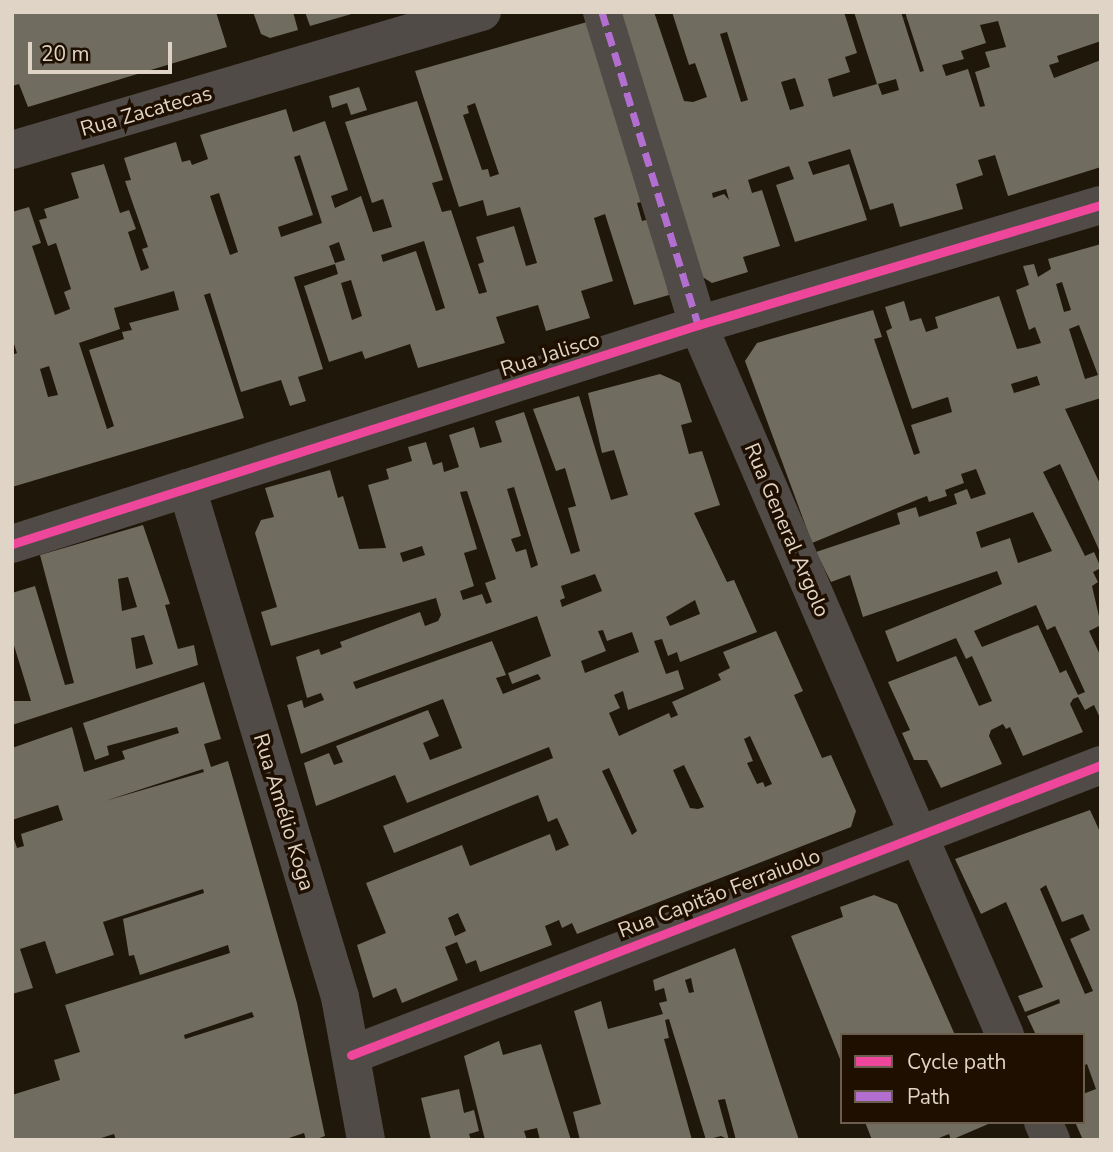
<!DOCTYPE html>
<html>
<head>
<meta charset="utf-8">
<style>
	body { margin:0 }
	#map { position:relative; width:1113px; height:1152px; overflow:hidden; background:#1f170a; font-family:"Nunito Sans",sans-serif }
	div>[style] { position:absolute }
	.building>* { inset:0; background:#706c5f }
	.minor>* { height:38px; margin:-19px; padding:0 19px; transform-origin:19px; border-radius:19px; background:#504b46 }
	.quiet>* { height:7px; margin-top:-3.5px; transform-origin:0; background:repeating-linear-gradient(90deg,#b36fd0 0 14px,transparent 0 21px) }
	.cycleway>* { height:9px; margin:-4.5px; padding:0 4.5px; transform-origin:4.5px; border-radius:4.5px; background:#ed469a }
	span { translate:-50% -50%; white-space:nowrap; text-align:center; line-height:1.15; -webkit-text-stroke:7px #1e0f00; paint-order:stroke }
	.street-label { font-size:21px; color:#dfd4c6 }
	.frame { position:absolute; inset:0; border:14px solid #dfd4c6; pointer-events:none }
	.legend { position:absolute; left:840px; top:1033px; width:245px; height:91px; box-sizing:border-box; background:#1e0f00; border:2px solid #6b5e4f; margin:0; padding:9px 12px; list-style:none; font-size:21px; color:#dfd4c6 }
	.legend li { display:flex; align-items:center; gap:14px; height:35px }
	.legend b { width:35px; border:2px solid #6b5e4f }
	.scale { position:absolute; left:28px; top:42px; width:144px; height:32px; box-sizing:border-box; border:4px solid #dfd4c6; border-top:0; padding-left:9px; font-size:21px; line-height:24px; white-space:nowrap; color:#dfd4c6; -webkit-text-stroke:5px #1e0f00; paint-order:stroke }
</style>
</head>
<body>
<div id="map">
	<div class="building">
		<div style="clip-path:polygon(12px 12px,216px 12px,227px 47px,28px 107px,19px 84px,12px 86px)"></div>
		<div style="clip-path:polygon(253px 12px,293px 12px,298px 30px,270px 38px,261px 34px)"></div>
		<div style="clip-path:polygon(305px 12px,355px 12px,355px 13px,310px 26px)"></div>
		<div style="clip-path:polygon(evenodd,616px 12px,654px 12px,684px 101px,693px 102px,707px 97px,695px 63px,689px 65px,672px 12px,844px 12px,857px 53px,845px 57px,850px 72px,828px 79px,833px 97px,877px 84px,854px 12px,901px 12px,920px 72px,924px 71px,905px 12px,1101px 12px,1101px 41px,1057px 56px,1059px 62px,1049px 65px,1054px 78px,1101px 60px,1101px 167px,1008px 196px,995px 155px,978px 160px,983px 175px,956px 184px,963px 209px,900px 227px,893px 203px,870px 210px,850px 149px,808px 162px,813px 175px,849px 164px,867px 220px,795px 242px,776px 185px,794px 179px,789px 166px,748px 180px,752px 193px,762px 190px,780px 246px,743px 257px,748px 272px,712px 283px,701px 276px,616px 12px,998px 21px,1006px 47px,985px 52px,990px 67px,975px 72px,985px 106px,980px 107px,968px 69px,946px 76px,942px 65px,964px 59px,961px 51px,986px 43px,980px 25px,998px 21px,616px 12px,727px 32px,748px 100px,741px 102px,720px 34px,727px 32px,616px 12px,795px 78px,804px 106px,790px 110px,781px 82px,795px 78px,616px 12px,896px 79px,899px 90px,882px 95px,878px 84px,896px 79px,616px 12px,726px 189px,729px 200px,724px 194px,713px 198px,712px 193px,726px 189px)"></div>
		<div style="clip-path:polygon(evenodd,587px 22px,641px 202px,637px 203px,642px 221px,653px 218px,669px 295px,634px 305px,605px 214px,594px 218px,613px 281px,581px 291px,590px 318px,546px 331px,538px 305px,496px 317px,505px 343px,418px 368px,410px 344px,365px 359px,362px 351px,329px 362px,304px 286px,338px 274px,335px 264px,294px 277px,323px 369px,298px 377px,306px 401px,290px 406px,281px 380px,241px 392px,210px 293px,204px 295px,244px 418px,12px 487px,12px 355px,17px 353px,12px 338px,12px 212px,29px 207px,41px 243px,32px 246px,55px 315px,70px 309px,64px 292px,71px 289px,56px 243px,48px 246px,39px 220px,47px 218px,44px 209px,79px 198px,71px 173px,104px 164px,120px 213px,129px 210px,136px 229px,128px 232px,141px 271px,149px 268px,142px 249px,148px 247px,125px 181px,131px 180px,124px 158px,176px 142px,182px 162px,190px 160px,192px 165px,208px 159px,200px 135px,286px 109px,293px 132px,325px 121px,348px 190px,331px 196px,335px 208px,361px 196px,373px 232px,392px 227px,383px 199px,372px 203px,345px 122px,417px 101px,443px 180px,432px 183px,442px 212px,451px 210px,479px 294px,487px 292px,478px 264px,484px 262px,476px 237px,514px 226px,526px 266px,537px 263px,520px 207px,487px 216px,483px 200px,459px 207px,415px 71px,587px 22px,475px 103px,499px 174px,490px 177px,488px 169px,482px 170px,463px 115px,469px 113px,467px 106px,475px 103px,587px 22px,300px 155px,322px 223px,281px 237px,278px 227px,313px 215px,294px 157px,300px 155px,587px 22px,219px 193px,238px 252px,230px 255px,210px 196px,219px 193px,587px 22px,424px 241px,445px 308px,436px 311px,416px 251px,383px 262px,381px 255px,424px 241px,587px 22px,339px 242px,345px 260px,335px 263px,329px 246px,339px 242px,587px 22px,351px 280px,362px 316px,352px 320px,341px 283px,351px 280px,587px 22px,174px 291px,179px 310px,129px 323px,132px 330px,122px 332px,124px 339px,89px 350px,114px 426px,107px 429px,79px 343px,120px 329px,114px 308px,174px 291px,587px 22px,49px 366px,58px 395px,48px 397px,40px 369px,49px 366px)"></div>
		<div style="clip-path:polygon(359px 87px,367px 110px,351px 115px,347px 103px,332px 108px,329px 96px)"></div>
		<div style="clip-path:polygon(evenodd,1101px 244px,1101px 398px,1065px 409px,1101px 486px,1101px 554px,1060px 464px,1043px 472px,1085px 556px,1094px 552px,1101px 568px,1093px 572px,1098px 582px,1092px 586px,1101px 625px,1089px 631px,1101px 657px,1101px 720px,1094px 705px,1085px 710px,1078px 697px,1073px 699px,1070px 704px,1083px 732px,1023px 756px,1010px 727px,1006px 729px,1003px 724px,991px 730px,989px 736px,1002px 764px,941px 788px,927px 760px,914px 760px,902px 733px,910px 730px,888px 682px,956px 656px,979px 706px,992px 701px,972px 656px,966px 659px,956px 638px,897px 662px,885px 631px,1002px 584px,997px 571px,863px 617px,850px 575px,831px 582px,816px 552px,900px 524px,897px 513px,916px 507px,919px 517px,957px 504px,954px 494px,967px 489px,971px 499px,986px 494px,976px 469px,961px 474px,964px 483px,945px 490px,947px 496px,929px 502px,927px 496px,919px 499px,812px 543px,745px 361px,757px 343px,873px 310px,882px 337px,874px 339px,914px 455px,920px 453px,911px 425px,952px 412px,948px 397px,912px 409px,886px 331px,892px 328px,885px 307px,904px 301px,910px 321px,921px 318px,926px 332px,938px 328px,935px 317px,999px 296px,1017px 349px,1027px 347px,1041px 343px,1035px 327px,1029px 330px,1016px 290px,1029px 285px,1023px 266px,1034px 264px,1038px 277px,1051px 269px,1048px 259px,1101px 244px,1062px 282px,1071px 310px,1064px 312px,1056px 284px,1062px 282px,1101px 244px,1079px 325px,1098px 375px,1085px 379px,1069px 329px,1079px 325px,1101px 244px,1037px 376px,1040px 385px,1014px 393px,1011px 384px,1037px 376px,1101px 244px,1033px 512px,1052px 551px,1018px 563px,1010px 538px,981px 548px,976px 532px,1033px 512px,1101px 244px,1036px 605px,1047px 630px,1055px 626px,1085px 692px,1078px 695px,1066px 670px,1060px 673px,1038px 625px,982px 647px,974px 631px,1036px 605px)"></div>
		<div style="clip-path:polygon(evenodd,660px 374px,680px 383px,692px 422px,681px 425px,689px 454px,702px 451px,720px 505px,694px 513px,727px 582px,734px 580px,757px 632px,680px 662px,677px 652px,668px 656px,662px 639px,654px 641px,666px 674px,678px 670px,684px 689px,628px 710px,623px 691px,614px 695px,620px 708px,609px 713px,619px 736px,669px 713px,671px 718px,678px 715px,672px 702px,721px 680px,718px 674px,730px 668px,723px 652px,776px 631px,803px 691px,794px 695px,822px 758px,831px 755px,856px 811px,851px 827px,577px 934px,572px 923px,562px 928px,559px 920px,545px 926px,552px 945px,480px 972px,476px 960px,466px 964px,457px 942px,445px 947px,458px 980px,402px 1003px,396px 988px,373px 998px,357px 945px,386px 933px,366px 883px,462px 845px,470px 866px,550px 834px,556px 851px,569px 845px,557px 818px,548px 822px,538px 795px,394px 853px,383px 826px,553px 758px,549px 747px,407px 803px,395px 775px,316px 806px,304px 763px,329px 753px,334px 765px,343px 762px,336px 746px,428px 710px,439px 736px,423px 743px,430px 760px,462px 748px,443px 699px,301px 754px,287px 705px,302px 700px,304px 708px,324px 700px,321px 693px,307px 698px,296px 657px,319px 649px,321px 655px,342px 647px,340px 642px,420px 612px,425px 626px,438px 621px,441px 615px,436px 598px,271px 646px,261px 612px,277px 607px,255px 533px,261px 520px,274px 517px,265px 488px,330px 470px,338px 498px,343px 496px,359px 549px,386px 548px,368px 485px,389px 479px,386px 469px,412px 461px,408px 447px,426px 442px,433px 465px,442px 462px,444px 472px,459px 467px,449px 435px,474px 427px,480px 448px,502px 442px,495px 421px,524px 412px,571px 554px,580px 551px,568px 508px,576px 506px,565px 468px,556px 471px,533px 409px,579px 396px,611px 500px,628px 495px,614px 450px,602px 453px,588px 393px,660px 374px,514px 487px,538px 565px,531px 568px,526px 549px,516px 552px,511px 539px,521px 536px,507px 489px,514px 487px,660px 374px,467px 491px,496px 579px,485px 583px,492px 602px,486px 604px,482px 594px,463px 600px,460px 591px,474px 586px,464px 553px,477px 549px,460px 492px,467px 491px,660px 374px,422px 546px,425px 555px,403px 562px,400px 553px,422px 546px,660px 374px,595px 574px,602px 591px,562px 607px,560px 600px,565px 598px,561px 586px,595px 574px,660px 374px,695px 600px,700px 614px,670px 626px,666px 617px,695px 600px,660px 374px,537px 616px,551px 656px,508px 673px,512px 684px,538px 674px,541px 679px,503px 694px,496px 678px,506px 675px,492px 641px,356px 689px,353px 682px,537px 616px,660px 374px,603px 630px,607px 641px,632px 632px,639px 652px,585px 673px,581px 661px,606px 651px,598px 631px,603px 630px,660px 374px,750px 736px,772px 784px,765px 787px,763px 782px,757px 784px,747px 763px,753px 761px,744px 739px,750px 736px,660px 374px,684px 765px,704px 807px,698px 809px,690px 808px,673px 770px,684px 765px,660px 374px,609px 768px,637px 831px,632px 835px,602px 771px,609px 768px,660px 374px,458px 913px,466px 931px,455px 936px,448px 918px,458px 913px)"></div>
		<div style="clip-path:polygon(evenodd,143px 525px,170px 604px,165px 605px,178px 649px,194px 645px,198px 665px,12px 725px,12px 701px,31px 701px,12px 639px,12px 593px,35px 586px,65px 685px,74px 683px,40px 555px,143px 525px,128px 577px,137px 607px,122px 611px,118px 579px,128px 577px,143px 525px,144px 635px,153px 664px,136px 669px,131px 638px,144px 635px)"></div>
		<div style="clip-path:polygon(evenodd,204px 682px,221px 739px,204px 744px,211px 767px,228px 761px,297px 1003px,325px 1136px,314px 1140px,306px 1140px,304px 1133px,283px 1140px,116px 1140px,114px 1134px,95px 1140px,12px 1140px,12px 1095px,60px 1080px,54px 1060px,80px 1052px,65px 1005px,230px 953px,228px 945px,140px 975px,134px 955px,129px 956px,123px 919px,204px 893px,203px 889px,103px 922px,114px 955px,56px 974px,45px 941px,20px 949px,33px 988px,12px 994px,12px 833px,17px 848px,24px 846px,21px 834px,63px 820px,58px 805px,12px 820px,12px 748px,72px 727px,84px 772px,125px 759px,122px 751px,179px 733px,177px 727px,107px 746px,109px 755px,95px 760px,83px 723px,204px 682px,203px 769px,204px 772px,105px 801px,203px 769px,204px 682px,252px 1012px,254px 1017px,185px 1039px,184px 1035px,252px 1012px)"></div>
		<div style="clip-path:polygon(evenodd,1090px 810px,1101px 834px,1101px 1140px,1083px 1140px,1075px 1122px,1083px 1122px,1083px 1094px,1096px 1089px,1087px 1064px,1083px 1066px,1083px 1035px,1036px 1035px,1027px 1016px,1060px 1003px,1059px 999px,1025px 1012px,1018px 996px,1043px 987px,1006px 902px,981px 914px,955px 859px,1090px 810px,1046px 885px,1062px 922px,1083px 914px,1090px 930px,1070px 939px,1093px 991px,1085px 994px,1040px 889px,1046px 885px)"></div>
		<div style="clip-path:polygon(874px 895px,897px 904px,955px 1035px,842px 1035px,842px 1064px,791px 936px,843px 917px,840px 907px)"></div>
		<div style="clip-path:polygon(evenodd,735px 948px,799px 1140px,736px 1140px,725px 1099px,718px 1100px,729px 1140px,721px 1136px,706px 1140px,669px 1019px,665px 1020px,669px 1038px,664px 1039px,692px 1140px,580px 1140px,573px 1112px,601px 1104px,574px 1011px,601px 1001px,608px 1029px,663px 1014px,659px 1003px,667px 1001px,664px 988px,655px 991px,653px 980px,735px 948px,691px 978px,694px 992px,689px 993px,685px 980px,691px 978px)"></div>
		<div style="clip-path:polygon(499px 1041px,503px 1055px,541px 1044px,571px 1140px,540px 1140px,537px 1128px,524px 1131px,527px 1140px,485px 1140px,464px 1056px)"></div>
		<div style="clip-path:polygon(459px 1089px,464px 1113px,474px 1110px,479px 1131px,469px 1134px,471px 1140px,431px 1140px,421px 1098px)"></div>
		<div style="clip-path:polygon(865px 1122px,993px 1122px,951px 1140px,949px 1134px,934px 1140px,872px 1140px)"></div>
	</div>
	<div class="minor">
		<div style="left:602px;top:12px;width:327px;rotate:72.9deg"></div>
		<div style="left:698px;top:325px;width:774px;rotate:66.62deg"></div>
		<div style="left:12px;top:150px;width:490px;rotate:-16.4deg"></div>
		<div style="left:187px;top:488px;width:531px;rotate:73.27deg"></div>
		<div style="left:340px;top:997px;width:145px;rotate:79.7deg"></div>
		<div style="left:12px;top:544px;width:720px;rotate:-17.71deg"></div>
		<div style="left:698px;top:325px;width:420px;rotate:-16.6deg"></div>
		<div style="left:351px;top:1055px;width:804px;rotate:-21.14deg"></div>
		<div style="left:1043px;top:1122px;width:20px;rotate:66deg"></div>
	</div>
	<div class="quiet">
		<div style="left:602px;top:12px;width:327px;rotate:72.9deg"></div>
	</div>
	<div class="cycleway">
		<div style="left:12px;top:544px;width:720px;rotate:-17.71deg"></div>
		<div style="left:698px;top:325px;width:420px;rotate:-16.6deg"></div>
		<div style="left:351px;top:1055px;width:804px;rotate:-21.14deg"></div>
	</div>
	<div class="street-label">
		<span style="left:146px;top:111px;rotate:-16deg">Rua Zacatecas</span>
		<span style="left:550px;top:354px;rotate:-18deg">Rua Jalisco</span>
		<span style="left:787px;top:530px;rotate:67deg">Rua General Argolo</span>
		<span style="left:284px;top:812px;rotate:73deg">Rua Amélio Koga</span>
		<span style="left:719px;top:893px;rotate:-21deg">Rua Capitão Ferraiuolo</span>
	</div>
	<div class="frame"></div>
	<ul class="legend">
	<li><b style="height:9px;background:#ed469a"></b>Cycle path</li>
	<li><b style="height:9px;background:#b36fd0"></b>Path</li>
	</ul>
	<div class="scale">20 m</div>
</div>
</body>
</html>
